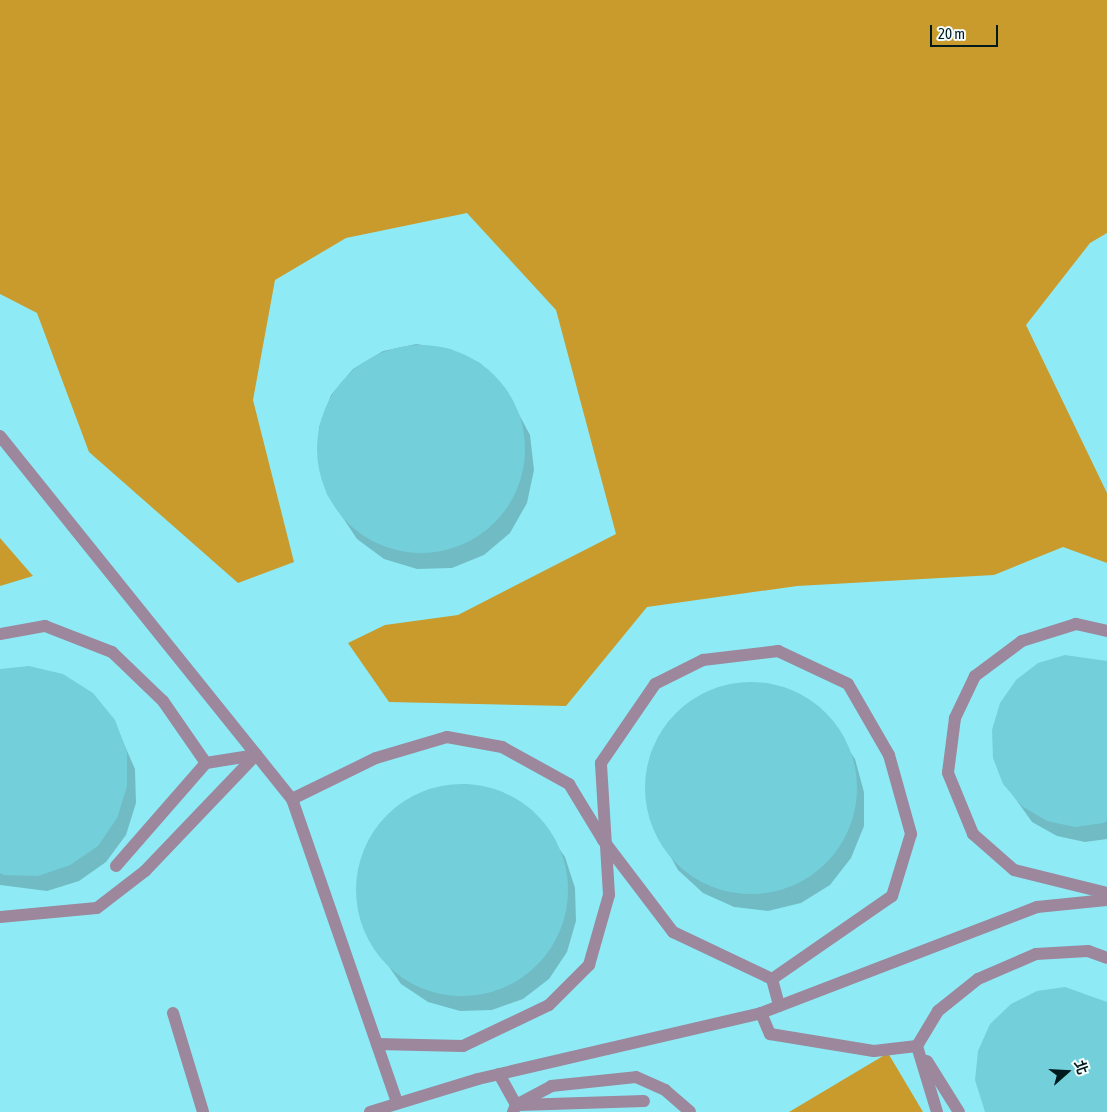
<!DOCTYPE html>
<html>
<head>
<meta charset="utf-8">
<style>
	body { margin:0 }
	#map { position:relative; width:1107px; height:1112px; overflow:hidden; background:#8eebf6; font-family:"Asap Condensed","Noto Sans TC",sans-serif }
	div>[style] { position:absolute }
	.forest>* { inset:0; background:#c89b2c }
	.shadow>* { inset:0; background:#0003 }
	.building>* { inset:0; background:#73d0db }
	.round { border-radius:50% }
	.minor>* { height:12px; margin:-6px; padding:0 6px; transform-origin:6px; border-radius:6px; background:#9c879c }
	span { translate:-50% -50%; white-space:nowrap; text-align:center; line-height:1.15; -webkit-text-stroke:5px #f4fcfd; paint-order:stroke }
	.north { position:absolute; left:1042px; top:1047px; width:50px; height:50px; -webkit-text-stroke:4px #f4fcfd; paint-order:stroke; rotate:71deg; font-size:14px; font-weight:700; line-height:20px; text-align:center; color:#001b1e }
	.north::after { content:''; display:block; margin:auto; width:18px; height:22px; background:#001b1e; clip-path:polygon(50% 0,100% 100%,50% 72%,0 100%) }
	.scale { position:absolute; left:930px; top:25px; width:68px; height:22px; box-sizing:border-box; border:2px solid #001b1e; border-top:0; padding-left:6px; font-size:15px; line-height:18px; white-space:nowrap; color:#001b1e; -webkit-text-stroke:4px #f4fcfd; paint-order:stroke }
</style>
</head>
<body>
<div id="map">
	<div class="forest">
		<div style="clip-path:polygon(0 0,1107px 0,1107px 233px,1090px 243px,1026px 325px,1107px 493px,1107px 563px,1063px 547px,994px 575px,797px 586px,647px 607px,566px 706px,389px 702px,348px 643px,385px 625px,458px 615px,616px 534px,556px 310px,467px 213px,346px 238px,275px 280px,253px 400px,294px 562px,238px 583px,89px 452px,37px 313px,0 294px)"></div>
		<div style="clip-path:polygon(0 538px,33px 576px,0 586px)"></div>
		<div style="clip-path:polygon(888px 1053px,923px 1112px,789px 1112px)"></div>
	</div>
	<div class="shadow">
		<div style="clip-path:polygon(416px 344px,450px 349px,480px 363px,505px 388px,530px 435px,534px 470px,527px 503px,510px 533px,484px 555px,452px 568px,417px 569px,384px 559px,357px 539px,327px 494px,318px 461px,319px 427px,331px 395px,353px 369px,383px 351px)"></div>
		<div style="clip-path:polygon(1065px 656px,1107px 662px,1107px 839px,1085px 842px,1057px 836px,1032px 822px,1005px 784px)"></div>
		<div style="clip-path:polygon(0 670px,114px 721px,135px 769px,136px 803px,126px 835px,106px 862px,79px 881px,47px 891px,0 885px)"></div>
		<div style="clip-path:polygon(762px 684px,796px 693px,824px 713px,855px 759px,864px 792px,864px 826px,851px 858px,830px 885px,801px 903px,768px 911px,734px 907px,703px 893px,678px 870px,651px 822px,646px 788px,651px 753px,668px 722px,695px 699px,727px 685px)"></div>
		<div style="clip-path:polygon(466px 784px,502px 792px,533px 811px,565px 857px,575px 888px,576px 921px,567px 952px,549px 979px,523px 999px,492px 1010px,460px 1011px,428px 1002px,401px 984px,369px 938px,358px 903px,360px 867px,373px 833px,398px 806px,430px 789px)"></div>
		<div style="clip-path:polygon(1065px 989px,1107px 1003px,1107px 1112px,986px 1112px,977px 1080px)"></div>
	</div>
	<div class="building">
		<div class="round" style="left:317px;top:345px;width:208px;height:208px"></div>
		<div style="clip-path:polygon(1065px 655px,1107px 661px,1107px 821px,1103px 823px,1075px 827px,1047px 821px,1022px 806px,1003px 784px,993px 758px,992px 730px,1000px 703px,1016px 680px,1038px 663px)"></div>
		<div style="clip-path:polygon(29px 666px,63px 674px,93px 693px,115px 720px,127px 752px,127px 786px,117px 818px,98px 846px,70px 865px,38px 876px,4px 875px,0 873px,0 669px)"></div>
		<div class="round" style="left:645px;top:682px;width:212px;height:212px"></div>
		<div class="round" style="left:356px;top:784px;width:212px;height:212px"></div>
		<div style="clip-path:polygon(1065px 987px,1107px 1002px,1107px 1112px,985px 1112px,975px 1080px,978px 1051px,990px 1024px,1011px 1004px,1037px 991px)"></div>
	</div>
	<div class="minor">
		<div style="left:0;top:436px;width:466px;rotate:51.2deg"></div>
		<div style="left:292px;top:799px;width:322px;rotate:70.9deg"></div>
		<div style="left:1107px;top:631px;width:32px;rotate:-167deg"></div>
		<div style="left:1076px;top:624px;width:57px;rotate:162.5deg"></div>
		<div style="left:1022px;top:641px;width:59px;rotate:143.3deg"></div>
		<div style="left:975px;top:676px;width:47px;rotate:115.5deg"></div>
		<div style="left:955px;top:718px;width:55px;rotate:97.3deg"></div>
		<div style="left:948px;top:773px;width:66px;rotate:67.7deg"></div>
		<div style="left:973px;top:834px;width:55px;rotate:41.3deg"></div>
		<div style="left:1014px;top:870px;width:96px;rotate:13.9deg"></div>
		<div style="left:0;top:634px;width:46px;rotate:-10.1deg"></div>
		<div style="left:45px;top:626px;width:72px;rotate:21.2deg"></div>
		<div style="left:112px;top:652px;width:71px;rotate:43.9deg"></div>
		<div style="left:163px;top:701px;width:75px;rotate:55.3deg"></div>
		<div style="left:206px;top:763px;width:51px;rotate:-9.1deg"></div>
		<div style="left:292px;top:799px;width:93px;rotate:-26deg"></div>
		<div style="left:376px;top:758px;width:74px;rotate:-16.5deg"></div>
		<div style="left:447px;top:737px;width:56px;rotate:10.3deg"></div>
		<div style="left:502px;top:747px;width:77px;rotate:28.9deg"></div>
		<div style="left:569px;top:784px;width:66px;rotate:58.7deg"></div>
		<div style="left:603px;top:840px;width:116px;rotate:52.7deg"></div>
		<div style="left:673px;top:932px;width:110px;rotate:25.4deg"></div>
		<div style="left:116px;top:866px;width:137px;rotate:-48.9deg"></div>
		<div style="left:0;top:917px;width:97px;rotate:-5.3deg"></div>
		<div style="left:97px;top:908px;width:61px;rotate:-37.6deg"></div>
		<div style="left:145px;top:871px;width:161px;rotate:-46.3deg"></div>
		<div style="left:173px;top:1013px;width:103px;rotate:73.1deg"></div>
		<div style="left:761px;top:1013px;width:23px;rotate:67deg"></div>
		<div style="left:770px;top:1034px;width:105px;rotate:9.3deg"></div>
		<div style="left:874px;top:1051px;width:43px;rotate:-6.6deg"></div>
		<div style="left:377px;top:1044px;width:86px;rotate:1.3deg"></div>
		<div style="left:463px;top:1046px;width:95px;rotate:-25.5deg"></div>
		<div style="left:549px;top:1005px;width:57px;rotate:-45deg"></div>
		<div style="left:589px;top:965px;width:73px;rotate:-74.1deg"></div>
		<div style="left:609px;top:895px;width:132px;rotate:-93.5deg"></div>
		<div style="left:601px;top:763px;width:96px;rotate:-55.6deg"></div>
		<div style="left:655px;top:684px;width:54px;rotate:-26.6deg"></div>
		<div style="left:703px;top:660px;width:76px;rotate:-6.8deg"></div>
		<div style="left:778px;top:651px;width:77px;rotate:25.2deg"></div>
		<div style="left:848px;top:684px;width:82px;rotate:60deg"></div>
		<div style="left:889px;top:755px;width:82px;rotate:74.4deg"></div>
		<div style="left:911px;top:834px;width:65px;rotate:107deg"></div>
		<div style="left:892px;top:896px;width:146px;rotate:145.3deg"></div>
		<div style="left:772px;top:979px;width:28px;rotate:75deg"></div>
		<div style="left:927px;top:1061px;width:60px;rotate:57.9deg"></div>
		<div style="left:499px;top:1074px;width:35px;rotate:61deg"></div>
		<div style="left:519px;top:1105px;width:125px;rotate:-1.8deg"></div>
		<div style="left:370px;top:1112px;width:113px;rotate:-17deg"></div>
		<div style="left:478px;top:1079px;width:291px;rotate:-13.1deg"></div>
		<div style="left:761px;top:1013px;width:296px;rotate:-21deg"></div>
		<div style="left:1037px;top:907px;width:70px;rotate:-5.7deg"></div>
		<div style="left:513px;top:1112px;width:8px;rotate:-67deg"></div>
		<div style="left:516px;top:1105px;width:40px;rotate:-28deg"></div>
		<div style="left:551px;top:1086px;width:85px;rotate:-6deg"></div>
		<div style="left:636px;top:1077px;width:32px;rotate:24deg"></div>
		<div style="left:665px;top:1090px;width:33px;rotate:41deg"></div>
		<div style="left:937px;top:1112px;width:69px;rotate:-106.9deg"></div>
		<div style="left:917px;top:1046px;width:41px;rotate:-59deg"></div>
		<div style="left:938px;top:1011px;width:51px;rotate:-38.7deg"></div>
		<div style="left:978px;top:979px;width:63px;rotate:-23.3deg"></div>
		<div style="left:1036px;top:954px;width:52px;rotate:-3.3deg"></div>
		<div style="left:1088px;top:951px;width:20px;rotate:20deg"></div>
	</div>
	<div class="north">北</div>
	<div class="scale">20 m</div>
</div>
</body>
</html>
